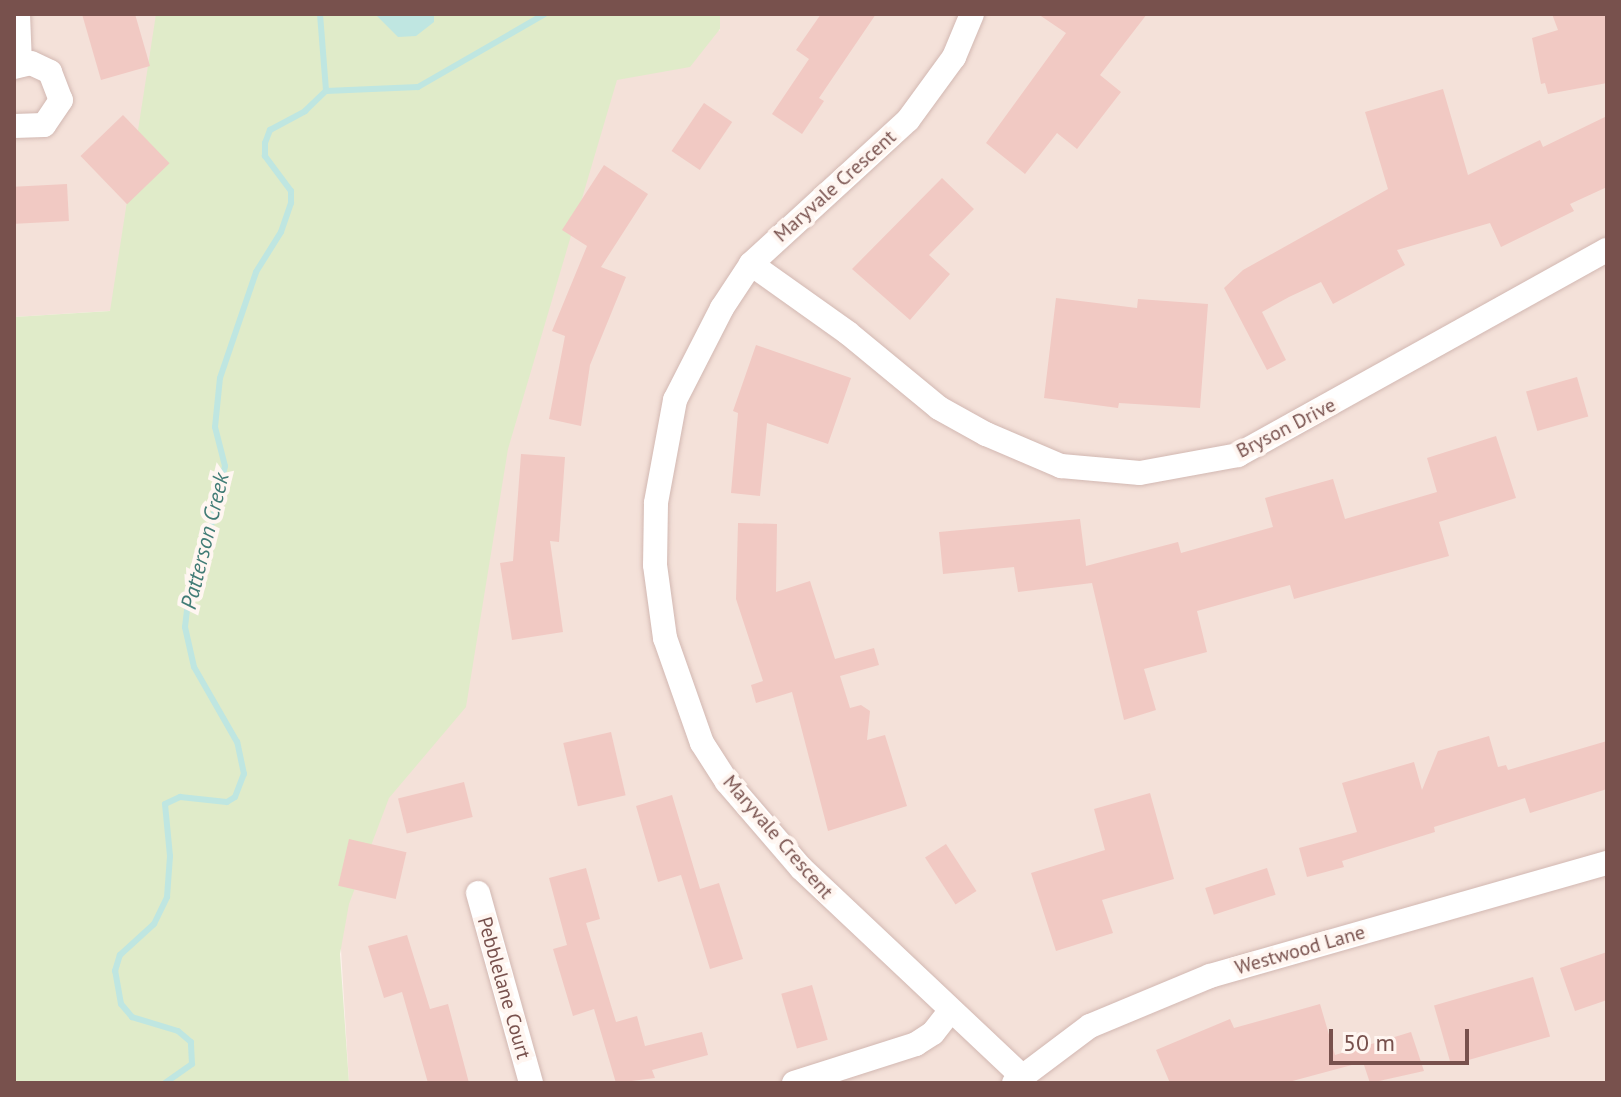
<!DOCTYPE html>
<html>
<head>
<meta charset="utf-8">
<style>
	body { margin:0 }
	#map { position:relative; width:1621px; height:1097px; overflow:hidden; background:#fcf1eb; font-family:"PT Sans",sans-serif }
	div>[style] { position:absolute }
	.residential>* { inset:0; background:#f4e1d9 }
	.green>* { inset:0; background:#e0ebc9 }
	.water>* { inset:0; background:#bfe6e1 }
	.stream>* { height:6px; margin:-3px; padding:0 3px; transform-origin:3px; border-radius:3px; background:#bfe6e1 }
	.building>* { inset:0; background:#f1c9c3; transform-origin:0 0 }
	.roads { filter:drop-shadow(0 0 2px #d2b8b2) drop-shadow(0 0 2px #d2b8b2) }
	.minor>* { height:24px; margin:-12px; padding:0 12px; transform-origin:12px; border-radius:12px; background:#fff }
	span { translate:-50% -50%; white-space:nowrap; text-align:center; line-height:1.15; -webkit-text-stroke:8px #fff6f1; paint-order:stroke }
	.street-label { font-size:20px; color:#78514d }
	.water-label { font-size:22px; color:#417c76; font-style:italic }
	.frame { position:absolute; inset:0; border:16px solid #78514d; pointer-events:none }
	.scale { position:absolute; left:1329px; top:1029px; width:140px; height:36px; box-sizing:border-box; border:4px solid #78514d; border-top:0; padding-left:10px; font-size:24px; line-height:28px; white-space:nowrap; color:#78514d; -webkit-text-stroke:6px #fff6f1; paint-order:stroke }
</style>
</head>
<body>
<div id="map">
	<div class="residential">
		<div style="clip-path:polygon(14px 14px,200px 14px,170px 307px,14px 317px)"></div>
		<div style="clip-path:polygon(720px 14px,1607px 14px,1607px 1083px,349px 1083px,329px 749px,527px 112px,720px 30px)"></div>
	</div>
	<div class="green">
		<div style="clip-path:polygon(156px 14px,720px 14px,720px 29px,690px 67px,617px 80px,508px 449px,466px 707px,389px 798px,349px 904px,340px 954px,349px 1083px,14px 1083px,14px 317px,110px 311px)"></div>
	</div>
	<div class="water">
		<div style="clip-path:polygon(375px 14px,434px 14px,434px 22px,416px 36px,398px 37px)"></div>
	</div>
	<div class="stream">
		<div style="left:320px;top:14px;width:77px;rotate:85.5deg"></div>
		<div style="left:165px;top:1083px;width:33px;rotate:-35deg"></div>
		<div style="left:192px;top:1064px;width:22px;rotate:-93deg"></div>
		<div style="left:191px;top:1042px;width:17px;rotate:-140deg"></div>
		<div style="left:178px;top:1031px;width:48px;rotate:-163.1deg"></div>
		<div style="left:132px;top:1017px;width:17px;rotate:-130deg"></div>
		<div style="left:121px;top:1004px;width:34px;rotate:-100deg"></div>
		<div style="left:115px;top:971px;width:17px;rotate:-73deg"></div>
		<div style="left:120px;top:955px;width:46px;rotate:-42.4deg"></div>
		<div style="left:154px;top:924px;width:30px;rotate:-64deg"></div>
		<div style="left:167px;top:897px;width:41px;rotate:-85.8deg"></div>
		<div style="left:170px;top:856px;width:52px;rotate:-95.5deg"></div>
		<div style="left:165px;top:804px;width:17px;rotate:-25deg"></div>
		<div style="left:180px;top:797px;width:47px;rotate:6.1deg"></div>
		<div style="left:227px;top:802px;width:9px;rotate:-32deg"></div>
		<div style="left:235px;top:797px;width:25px;rotate:-69deg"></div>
		<div style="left:244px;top:774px;width:33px;rotate:-102deg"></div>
		<div style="left:237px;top:742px;width:86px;rotate:-119.8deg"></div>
		<div style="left:194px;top:667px;width:41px;rotate:-102.7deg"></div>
		<div style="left:185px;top:627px;width:42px;rotate:-83.2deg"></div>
		<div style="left:190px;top:585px;width:49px;rotate:-68.6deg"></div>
		<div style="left:208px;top:539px;width:75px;rotate:-76.9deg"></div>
		<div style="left:225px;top:466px;width:40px;rotate:-104.4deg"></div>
		<div style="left:215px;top:427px;width:49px;rotate:-84.2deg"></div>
		<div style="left:220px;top:378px;width:112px;rotate:-71.2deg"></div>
		<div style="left:256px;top:272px;width:47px;rotate:-58deg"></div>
		<div style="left:281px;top:232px;width:31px;rotate:-71deg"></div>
		<div style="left:291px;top:203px;width:12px;rotate:-90deg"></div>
		<div style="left:291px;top:191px;width:44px;rotate:-126.6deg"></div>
		<div style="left:265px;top:156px;width:13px;rotate:-90deg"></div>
		<div style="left:265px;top:143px;width:14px;rotate:-69deg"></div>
		<div style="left:270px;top:130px;width:40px;rotate:-28deg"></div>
		<div style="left:305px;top:111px;width:29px;rotate:-44deg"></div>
		<div style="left:326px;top:91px;width:92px;rotate:-2.5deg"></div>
		<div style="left:418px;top:87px;width:146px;rotate:-29.9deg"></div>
	</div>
	<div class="building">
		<div style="clip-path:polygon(82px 14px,135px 14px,150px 66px,101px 80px)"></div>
		<div style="clip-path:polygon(821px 14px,876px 14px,819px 98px,824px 101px,802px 134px,772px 114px,809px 59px,796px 50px)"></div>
		<div style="clip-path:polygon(1038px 14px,1147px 14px,1100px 75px,1121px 92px,1077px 149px,1057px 133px,1025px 174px,986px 143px,1066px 33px)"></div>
		<div style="clip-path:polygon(1552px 14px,1607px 14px,1607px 83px,1548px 94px,1545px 83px,1541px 84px,1532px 38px,1558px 30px)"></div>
		<div style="clip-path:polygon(1443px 89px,1468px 175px,1540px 140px,1543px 147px,1607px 116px,1607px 187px,1570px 204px,1574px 211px,1501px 247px,1490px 223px,1397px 250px,1405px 265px,1333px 304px,1321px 282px,1289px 297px,1262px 312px,1286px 360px,1267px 370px,1224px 288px,1243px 270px,1388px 189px,1365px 112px)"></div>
		<div style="left:704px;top:103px;width:34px;height:58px;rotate:34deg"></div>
		<div style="left:123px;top:115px;width:67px;height:59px;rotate:46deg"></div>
		<div style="clip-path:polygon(604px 165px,648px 194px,601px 267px,626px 277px,590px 365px,581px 426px,549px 419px,565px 336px,552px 331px,587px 246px,562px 230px)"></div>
		<div style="clip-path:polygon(942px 178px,974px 209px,929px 255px,950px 274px,910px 320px,852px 269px)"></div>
		<div style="left:67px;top:184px;width:37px;height:53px;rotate:87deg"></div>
		<div style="clip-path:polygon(1056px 298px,1137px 308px,1138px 299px,1208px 304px,1200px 408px,1119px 403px,1118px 408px,1044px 398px)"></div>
		<div style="clip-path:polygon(756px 345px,851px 378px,828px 444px,767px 423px,760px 496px,731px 493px,738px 413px,733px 411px)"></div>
		<div style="left:1577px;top:377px;width:41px;height:53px;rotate:74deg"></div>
		<div style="clip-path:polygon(1496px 436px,1516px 498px,1439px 522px,1449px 556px,1294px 599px,1290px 585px,1197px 611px,1207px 652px,1144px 669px,1156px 710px,1124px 720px,1092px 583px,1018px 592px,1014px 567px,943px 574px,939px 532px,1080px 519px,1086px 566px,1178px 542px,1181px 553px,1273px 527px,1265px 498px,1333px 479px,1345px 519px,1437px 492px,1427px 458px)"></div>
		<div style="clip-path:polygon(521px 454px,565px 457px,559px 542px,550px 541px,563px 632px,512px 640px,500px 563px,513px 561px)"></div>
		<div style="clip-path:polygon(738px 523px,777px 524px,776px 592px,810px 581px,835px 659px,874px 648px,879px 665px,840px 676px,850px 708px,861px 705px,870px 711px,867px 740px,885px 735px,907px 806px,828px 831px,792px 692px,756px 703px,751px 685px,763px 681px,736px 599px)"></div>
		<div style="left:611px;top:732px;width:65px;height:49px;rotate:77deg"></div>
		<div style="clip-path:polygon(1489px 736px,1498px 767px,1506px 765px,1508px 770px,1607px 741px,1607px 789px,1530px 813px,1525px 798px,1434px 827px,1435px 832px,1342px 861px,1344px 867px,1307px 877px,1299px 848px,1357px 832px,1342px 783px,1414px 762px,1422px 790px,1438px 751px)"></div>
		<div style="left:464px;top:782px;width:36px;height:68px;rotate:76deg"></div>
		<div style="clip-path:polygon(1150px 793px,1174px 879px,1102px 900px,1113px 933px,1056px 951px,1031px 873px,1105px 850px,1094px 809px)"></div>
		<div style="clip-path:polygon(672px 795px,700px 889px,719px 883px,743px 959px,710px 969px,681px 875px,658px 882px,636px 806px)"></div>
		<div style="left:349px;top:839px;width:59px;height:48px;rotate:13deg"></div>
		<div style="left:946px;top:844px;width:56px;height:25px;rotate:57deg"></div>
		<div style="clip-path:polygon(586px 868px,600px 919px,586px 923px,616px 1022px,637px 1016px,645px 1046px,702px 1032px,708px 1055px,652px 1070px,655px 1078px,616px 1083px,594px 1009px,573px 1016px,553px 949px,567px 945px,549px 878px)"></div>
		<div style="left:1267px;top:868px;width:28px;height:65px;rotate:72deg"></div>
		<div style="clip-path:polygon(407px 935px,430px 1009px,448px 1004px,469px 1083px,428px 1083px,402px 992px,384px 998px,368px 946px)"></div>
		<div style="clip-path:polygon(1607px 952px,1607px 1000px,1575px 1011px,1560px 968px)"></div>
		<div style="left:1533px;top:977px;width:62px;height:103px;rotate:74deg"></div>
		<div style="left:812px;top:985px;width:57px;height:32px;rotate:74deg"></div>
		<div style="clip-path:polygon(1320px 1004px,1335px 1055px,1411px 1032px,1424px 1071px,1370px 1083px,1363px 1062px,1285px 1083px,1170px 1083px,1156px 1050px,1230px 1019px,1234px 1028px)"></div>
	</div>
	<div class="roads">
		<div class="minor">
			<div style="left:18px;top:14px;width:50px;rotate:87.7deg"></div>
			<div style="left:972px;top:14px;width:47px;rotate:112.7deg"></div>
			<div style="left:954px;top:57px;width:78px;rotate:126.1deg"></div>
			<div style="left:908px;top:120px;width:213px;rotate:137.5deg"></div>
			<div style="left:751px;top:264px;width:53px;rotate:123.4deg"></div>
			<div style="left:722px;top:308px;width:103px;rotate:117.1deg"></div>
			<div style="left:675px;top:400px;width:105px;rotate:100.5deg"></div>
			<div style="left:656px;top:503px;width:62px;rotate:90.9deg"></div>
			<div style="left:655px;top:565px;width:74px;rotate:82.2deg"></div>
			<div style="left:665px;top:638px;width:111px;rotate:70.6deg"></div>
			<div style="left:702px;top:743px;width:46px;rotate:57.3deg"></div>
			<div style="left:727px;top:782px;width:113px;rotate:49.3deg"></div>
			<div style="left:801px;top:868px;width:305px;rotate:43.3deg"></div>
			<div style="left:14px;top:67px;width:17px;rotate:-13deg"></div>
			<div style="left:31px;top:63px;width:21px;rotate:25deg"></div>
			<div style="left:50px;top:72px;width:30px;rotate:69deg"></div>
			<div style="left:61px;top:100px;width:30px;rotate:124deg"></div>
			<div style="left:44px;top:125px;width:30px;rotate:178deg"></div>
			<div style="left:751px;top:264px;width:119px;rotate:35.4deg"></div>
			<div style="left:848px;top:333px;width:118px;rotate:39.5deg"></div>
			<div style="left:939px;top:408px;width:54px;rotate:29deg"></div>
			<div style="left:986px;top:434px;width:82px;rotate:23.1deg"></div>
			<div style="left:1061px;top:466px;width:79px;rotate:5.1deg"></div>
			<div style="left:1140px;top:473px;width:100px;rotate:-10.4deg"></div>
			<div style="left:1238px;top:455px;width:422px;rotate:-29.1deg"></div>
			<div style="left:478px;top:893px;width:197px;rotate:74.4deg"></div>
			<div style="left:794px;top:1083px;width:128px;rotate:-17.7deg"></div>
			<div style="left:916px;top:1044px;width:20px;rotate:-33deg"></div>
			<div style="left:933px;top:1033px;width:28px;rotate:-52deg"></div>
			<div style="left:1014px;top:1083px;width:95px;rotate:-36.9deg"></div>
			<div style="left:1090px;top:1026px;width:130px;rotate:-22.6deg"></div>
			<div style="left:1210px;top:976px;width:413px;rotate:-15.9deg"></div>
		</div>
	</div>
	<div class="street-label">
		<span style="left:835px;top:186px;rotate:-42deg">Maryvale Crescent</span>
		<span style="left:1286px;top:428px;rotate:-27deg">Bryson Drive</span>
		<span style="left:778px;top:837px;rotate:49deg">Maryvale Crescent</span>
		<span style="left:1300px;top:950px;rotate:-16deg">Westwood Lane</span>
		<span style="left:504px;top:988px;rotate:74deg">Pebblelane Court</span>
	</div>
	<div class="water-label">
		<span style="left:205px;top:541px;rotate:-76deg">Patterson Creek</span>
	</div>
	<div class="frame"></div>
	<div class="scale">50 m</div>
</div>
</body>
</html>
